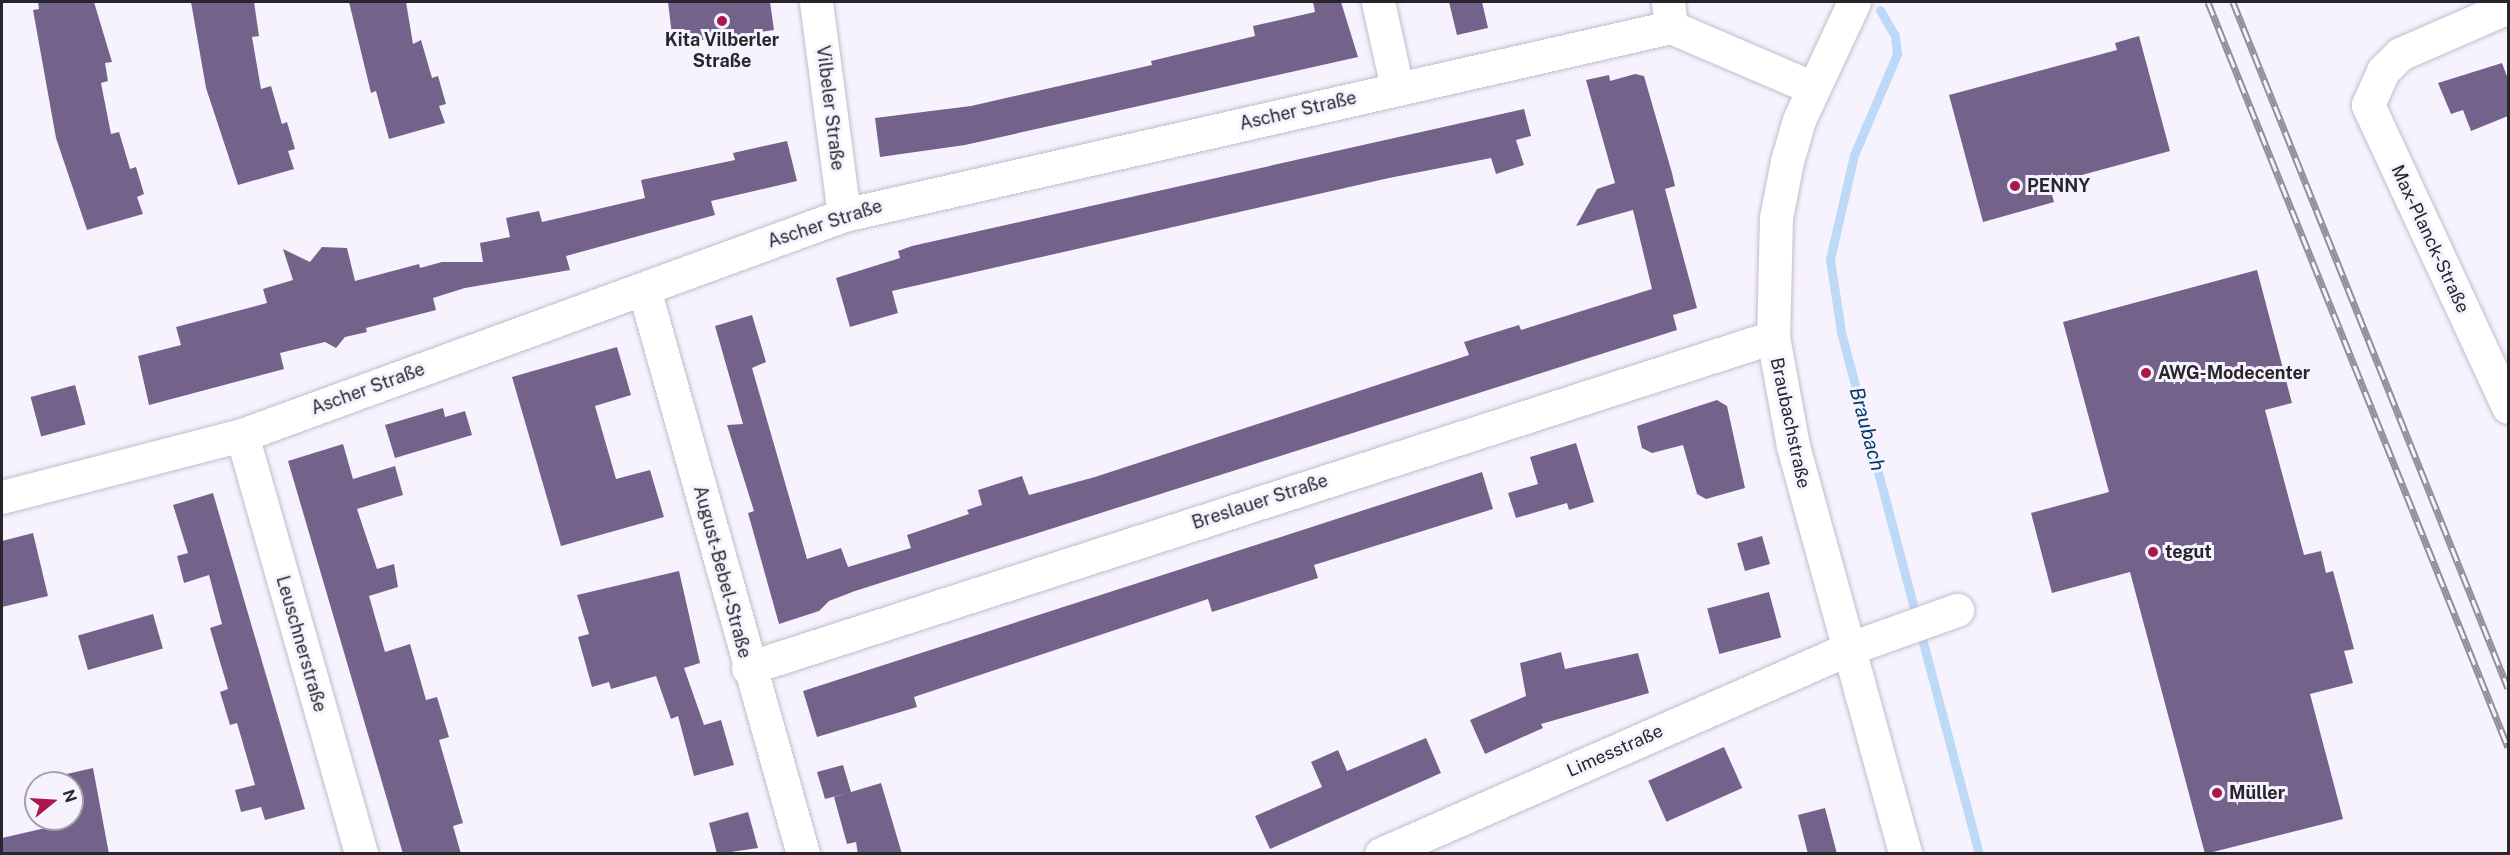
<!DOCTYPE html>
<html>
<head>
<meta charset="utf-8">
<style>
	body { margin:0 }
	#map { position:relative; width:2510px; height:855px; overflow:hidden; background:#f7f3fe; font-family:"Public Sans",sans-serif }
	div>[style] { position:absolute }
	.stream>* { height:9px; margin:-4.5px; padding:0 4.5px; transform-origin:4.5px; border-radius:4.5px; background:#bdd9f7 }
	.building>* { inset:0; background:#73638b; transform-origin:0 0 }
	.roads { filter:drop-shadow(0 0 2px #c3bcce) drop-shadow(0 0 2px #c3bcce) }
	.street>* { height:33px; margin:-16.5px; padding:0 16.5px; transform-origin:16.5px; border-radius:16.5px; background:#fff }
	.secondary>* { height:33px; margin:-16.5px; padding:0 16.5px; transform-origin:16.5px; border-radius:16.5px; background:#fff }
	.rail>* { height:7px; margin-top:-3.5px; transform-origin:0; background:repeating-linear-gradient(90deg,#f7f3fe 0 14px,#928f98 0 28px); box-sizing:border-box; border-block:2px solid #928f98 }
	.dots>* { width:16px; height:16px; translate:-50% -50%; box-sizing:border-box; border:3px solid #f7f3fe; border-radius:50% }
	span { translate:-50% -50%; white-space:nowrap; text-align:center; line-height:1.15; -webkit-text-stroke:6px #f7f3fe; paint-order:stroke }
	.poi-label { font-size:18px; color:#28262d; font-weight:700 }
	.left { translate:0 -50%; text-align:left }
	.street-label { font-size:18px; color:#28262d }
	.water-label { font-size:20px; color:#033a67; font-style:italic }
	.frame { position:absolute; inset:0; border:3px solid #28262d; pointer-events:none }
	.north { position:absolute; left:24px; top:771px; width:60px; height:60px; box-sizing:border-box; background:#f7f3fe; border:2px solid #a4a1aa; border-radius:50%; rotate:72deg; font-size:16px; font-weight:700; line-height:24px; text-align:center; color:#28262d }
	.north::after { content:''; display:block; margin:auto; width:21px; height:27px; background:#aa174b; clip-path:polygon(50% 0,100% 100%,50% 72%,0 100%) }
</style>
</head>
<body>
<div id="map">
	<div class="stream">
		<div style="left:1880px;top:10px;width:30px;rotate:60deg"></div>
		<div style="left:1895px;top:36px;width:18px;rotate:84deg"></div>
		<div style="left:1897px;top:54px;width:110px;rotate:113.1deg"></div>
		<div style="left:1854px;top:155px;width:107px;rotate:103deg"></div>
		<div style="left:1830px;top:259px;width:74px;rotate:81.4deg"></div>
		<div style="left:1841px;top:332px;width:540px;rotate:75.19deg"></div>
	</div>
	<div class="building">
		<div style="clip-path:polygon(38px 2px,94px 2px,112px 62px,105px 63px,108px 81px,101px 83px,111px 134px,119px 132px,130px 169px,136px 167px,144px 194px,137px 197px,143px 214px,87px 230px,56px 138px,33px 10px,39px 9px)"></div>
		<div style="clip-path:polygon(191px 2px,254px 2px,259px 36px,252px 37px,261px 89px,271px 86px,282px 124px,287px 122px,295px 149px,288px 151px,294px 169px,238px 185px,206px 88px)"></div>
		<div style="clip-path:polygon(349px 2px,406px 2px,413px 44px,421px 40px,432px 78px,438px 76px,446px 104px,439px 106px,445px 123px,389px 139px,376px 91px,371px 93px)"></div>
		<div style="clip-path:polygon(668px 2px,770px 2px,774px 30px,673px 44px)"></div>
		<div style="clip-path:polygon(1313px 2px,1341px 2px,1358px 57px,965px 145px,880px 157px,875px 118px,971px 106px,1152px 65px,1151px 61px,1255px 36px,1253px 26px,1315px 12px)"></div>
		<div style="clip-path:polygon(1449px 2px,1482px 2px,1488px 28px,1457px 35px)"></div>
		<div style="clip-path:polygon(2139px 36px,2170px 151px,2049px 184px,2054px 202px,1983px 222px,1949px 95px,2117px 50px,2115px 43px)"></div>
		<div style="clip-path:polygon(2502px 63px,2508px 79px,2508px 116px,2471px 131px,2463px 110px,2451px 114px,2438px 83px)"></div>
		<div style="clip-path:polygon(1635px 74px,1644px 76px,1672px 173px,1675px 186px,1665px 189px,1697px 308px,1673px 315px,1677px 330px,855px 591px,829px 601px,819px 611px,779px 624px,748px 513px,754px 511px,727px 425px,743px 424px,715px 326px,752px 315px,766px 362px,752px 368px,807px 559px,841px 548px,848px 567px,911px 548px,907px 535px,969px 514px,967px 510px,982px 505px,978px 490px,1022px 476px,1029px 495px,1095px 477px,1469px 355px,1464px 342px,1519px 325px,1521px 330px,1652px 289px,1633px 210px,1576px 226px,1597px 189px,1615px 183px,1586px 80px,1609px 75px,1610px 81px)"></div>
		<div style="clip-path:polygon(1524px 109px,1531px 136px,1516px 140px,1524px 165px,1496px 174px,1491px 158px,1389px 178px,892px 291px,898px 313px,850px 327px,836px 278px,900px 258px,898px 251px,912px 246px)"></div>
		<div style="clip-path:polygon(787px 141px,797px 181px,711px 201px,715px 215px,566px 256px,570px 270px,465px 288px,433px 298px,436px 310px,366px 328px,367px 332px,345px 337px,336px 348px,325px 342px,280px 353px,284px 369px,149px 405px,138px 356px,181px 345px,176px 327px,267px 303px,263px 289px,293px 280px,283px 249px,310px 262px,322px 247px,347px 248px,355px 281px,419px 264px,420px 268px,442px 262px,483px 262px,480px 243px,510px 237px,506px 218px,539px 211px,542px 222px,645px 198px,641px 180px,735px 160px,733px 153px)"></div>
		<div style="clip-path:polygon(2257px 270px,2292px 403px,2265px 410px,2304px 555px,2321px 551px,2326px 573px,2333px 571px,2354px 649px,2344px 651px,2353px 683px,2310px 694px,2343px 819px,2205px 854px,2130px 572px,2052px 593px,2031px 513px,2109px 492px,2063px 322px)"></div>
		<div style="clip-path:polygon(617px 347px,631px 395px,595px 406px,616px 479px,650px 470px,664px 517px,561px 546px,512px 377px)"></div>
		<div style="left:75px;top:385px;width:41px;height:46px;rotate:75deg"></div>
		<div style="clip-path:polygon(1717px 400px,1727px 406px,1745px 488px,1706px 499px,1697px 494px,1683px 445px,1652px 453px,1642px 448px,1637px 426px)"></div>
		<div style="clip-path:polygon(443px 408px,445px 417px,465px 411px,472px 435px,395px 458px,385px 425px)"></div>
		<div style="clip-path:polygon(1576px 443px,1594px 502px,1569px 510px,1567px 503px,1516px 518px,1508px 493px,1538px 484px,1530px 457px)"></div>
		<div style="clip-path:polygon(343px 444px,353px 479px,395px 466px,403px 495px,357px 509px,377px 569px,394px 564px,398px 587px,369px 596px,385px 652px,410px 644px,426px 700px,437px 697px,449px 737px,439px 740px,463px 823px,453px 826px,461px 854px,403px 854px,288px 461px)"></div>
		<div style="clip-path:polygon(1482px 472px,1493px 509px,1314px 565px,1318px 578px,1212px 612px,1208px 599px,914px 697px,917px 707px,817px 737px,803px 691px)"></div>
		<div style="clip-path:polygon(213px 493px,305px 809px,265px 820px,261px 807px,241px 812px,235px 790px,255px 785px,237px 723px,230px 725px,220px 692px,228px 689px,210px 628px,222px 624px,209px 575px,184px 583px,177px 556px,188px 553px,173px 505px)"></div>
		<div style="clip-path:polygon(33px 533px,48px 596px,2px 607px,2px 541px)"></div>
		<div style="left:1762px;top:536px;width:29px;height:26px;rotate:74deg"></div>
		<div style="clip-path:polygon(679px 571px,700px 663px,684px 668px,704px 725px,721px 720px,734px 765px,694px 776px,678px 716px,671px 719px,656px 676px,611px 689px,609px 682px,592px 687px,578px 637px,589px 634px,577px 595px)"></div>
		<div style="left:1769px;top:592px;width:47px;height:64px;rotate:75deg"></div>
		<div style="left:153px;top:614px;width:36px;height:78px;rotate:74deg"></div>
		<div style="clip-path:polygon(1561px 652px,1565px 669px,1638px 653px,1649px 693px,1541px 724px,1543px 728px,1485px 754px,1470px 720px,1526px 696px,1520px 663px)"></div>
		<div style="clip-path:polygon(1426px 738px,1441px 773px,1270px 849px,1255px 816px,1322px 787px,1311px 762px,1338px 750px,1347px 771px)"></div>
		<div style="left:1724px;top:747px;width:45px;height:83px;rotate:66deg"></div>
		<div style="clip-path:polygon(843px 765px,851px 792px,881px 783px,902px 854px,858px 854px,856px 842px,847px 844px,834px 797px,848px 793px,825px 799px,817px 772px)"></div>
		<div style="clip-path:polygon(93px 768px,109px 854px,2px 854px,2px 838px,54px 826px,53px 819px,72px 819px,72px 783px,50px 783px,49px 778px)"></div>
		<div style="clip-path:polygon(1825px 808px,1837px 854px,1808px 854px,1798px 815px)"></div>
		<div style="clip-path:polygon(748px 812px,758px 848px,717px 854px,709px 823px)"></div>
	</div>
	<div class="roads">
		<div class="street">
			<div style="left:816px;top:2px;width:215px;rotate:82.5deg"></div>
			<div style="left:1378px;top:2px;width:88px;rotate:77.5deg"></div>
			<div style="left:1668px;top:2px;width:25px;rotate:83deg"></div>
			<div style="left:1671px;top:27px;width:155px;rotate:23.2deg"></div>
			<div style="left:2508px;top:7px;width:118px;rotate:156.5deg"></div>
			<div style="left:2400px;top:54px;width:24px;rotate:135deg"></div>
			<div style="left:2383px;top:71px;width:37px;rotate:114deg"></div>
			<div style="left:2368px;top:105px;width:333px;rotate:65.1deg"></div>
			<div style="left:644px;top:289px;width:587px;rotate:74.28deg"></div>
			<div style="left:242px;top:435px;width:436px;rotate:74.1deg"></div>
			<div style="left:2px;top:497px;width:248px;rotate:-14.5deg"></div>
			<div style="left:242px;top:435px;width:641px;rotate:-20.07deg"></div>
			<div style="left:844px;top:215px;width:848px;rotate:-12.81deg"></div>
			<div style="left:748px;top:668px;width:1077px;rotate:-17.9deg"></div>
			<div style="left:1381px;top:854px;width:510px;rotate:-23.7deg"></div>
			<div style="left:1848px;top:649px;width:116px;rotate:-19.7deg"></div>
		</div>
		<div class="secondary">
			<div style="left:1854px;top:2px;width:130px;rotate:115deg"></div>
			<div style="left:1799px;top:120px;width:43px;rotate:106.3deg"></div>
			<div style="left:1787px;top:161px;width:58px;rotate:100.9deg"></div>
			<div style="left:1776px;top:218px;width:119px;rotate:91.4deg"></div>
			<div style="left:1773px;top:337px;width:111px;rotate:79.6deg"></div>
			<div style="left:1793px;top:446px;width:423px;rotate:74.6deg"></div>
		</div>
	</div>
	<div class="rail">
		<div style="left:2208px;top:2px;width:803px;rotate:68.07deg"></div>
		<div style="left:2233px;top:2px;width:739px;rotate:68.16deg"></div>
	</div>
	<div class="dots">
		<div style="left:722px;top:21px;background:#aa174b"></div>
		<div style="left:2015px;top:186px;background:#aa174b"></div>
		<div style="left:2146px;top:373px;background:#aa174b"></div>
		<div style="left:2153px;top:552px;background:#aa174b"></div>
		<div style="left:2217px;top:793px;background:#aa174b"></div>
	</div>
	<div class="poi-label">
		<span style="left:722px;top:51px">Kita Vilberler<br>Straße</span>
		<span class="left" style="left:2027px;top:186px">PENNY</span>
		<span class="left" style="left:2158px;top:373px">AWG-Modecenter</span>
		<span class="left" style="left:2165px;top:552px">tegut</span>
		<span class="left" style="left:2229px;top:793px">Müller</span>
	</div>
	<div class="street-label">
		<span style="left:830px;top:108px;rotate:83deg">Vilbeler Straße</span>
		<span style="left:1298px;top:111px;rotate:-13deg">Ascher Straße</span>
		<span style="left:825px;top:224px;rotate:-18deg">Ascher Straße</span>
		<span style="left:2430px;top:239px;rotate:65deg">Max-Planck-Straße</span>
		<span style="left:368px;top:389px;rotate:-20deg">Ascher Straße</span>
		<span style="left:1790px;top:423px;rotate:78deg">Braubachstraße</span>
		<span style="left:1260px;top:502px;rotate:-18deg">Breslauer Straße</span>
		<span style="left:722px;top:572px;rotate:75deg">August-Bebel-Straße</span>
		<span style="left:301px;top:644px;rotate:74deg">Leuschnerstraße</span>
		<span style="left:1615px;top:751px;rotate:-24deg">Limesstraße</span>
	</div>
	<div class="water-label">
		<span style="left:1867px;top:429px;rotate:75deg">Braubach</span>
	</div>
	<div class="frame"></div>
	<div class="north">N</div>
</div>
</body>
</html>
